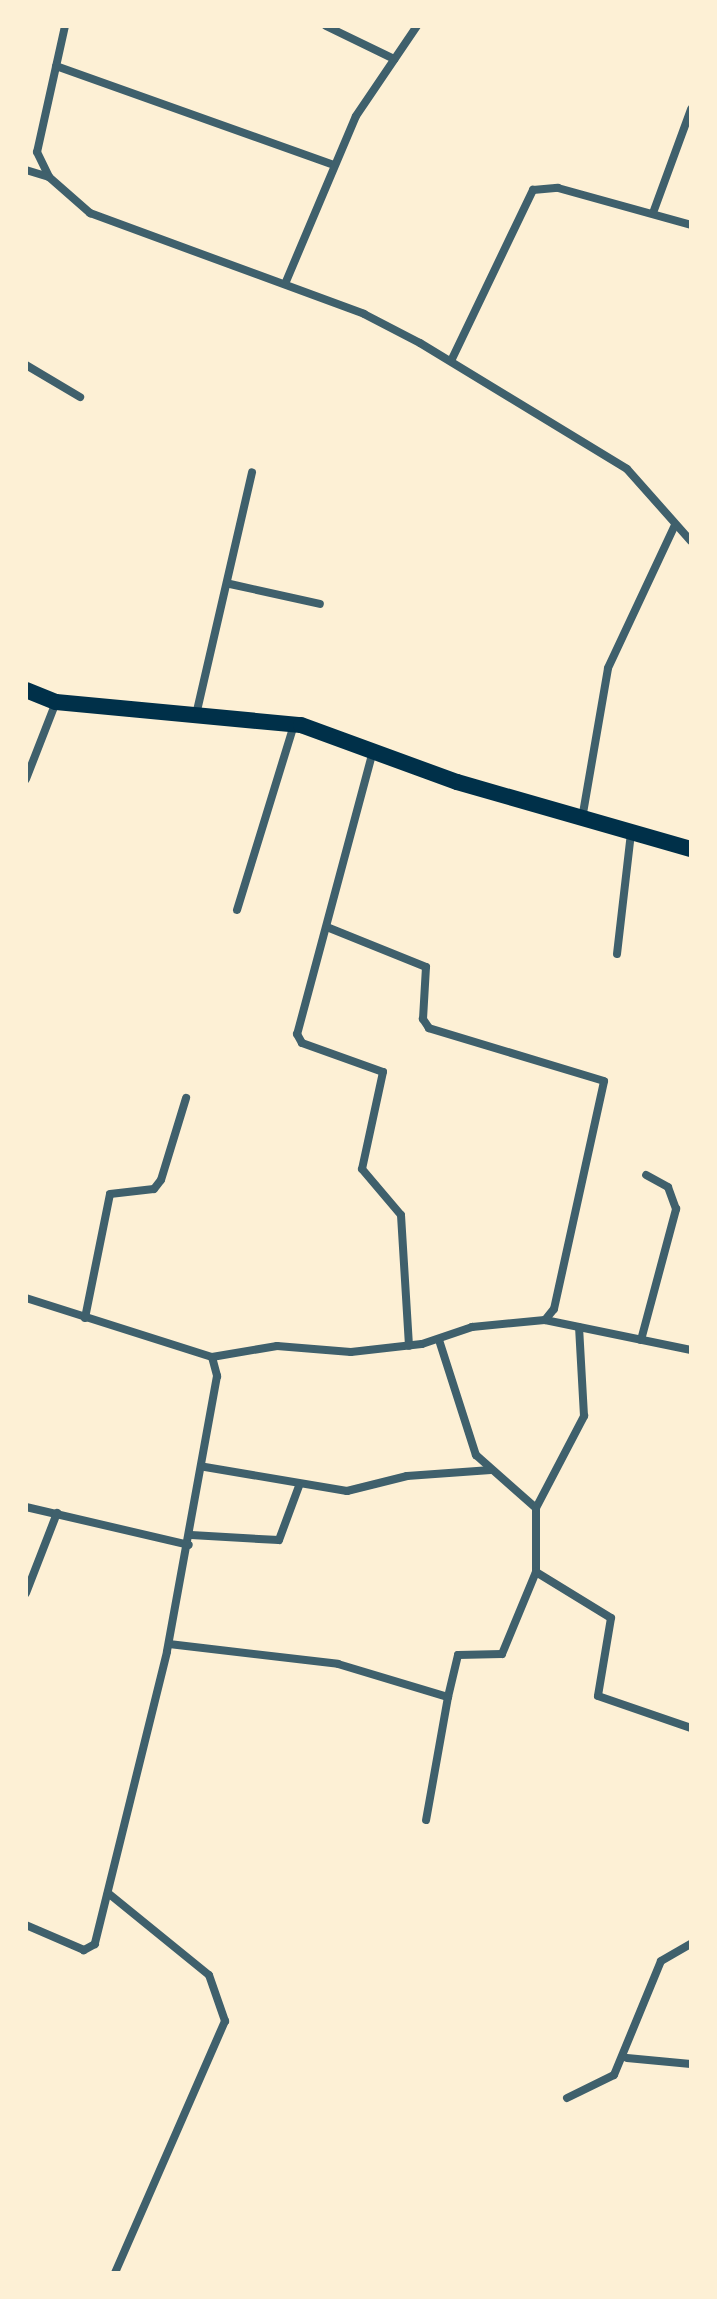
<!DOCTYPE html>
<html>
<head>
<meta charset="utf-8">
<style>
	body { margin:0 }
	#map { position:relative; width:717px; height:2299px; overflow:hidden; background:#fdf0d5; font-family:Barlow,sans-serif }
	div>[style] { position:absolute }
	.minor>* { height:8px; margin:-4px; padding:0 4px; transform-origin:4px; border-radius:4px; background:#3f606c }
	.primary>* { height:16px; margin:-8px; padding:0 8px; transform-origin:8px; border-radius:8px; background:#003049 }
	span { translate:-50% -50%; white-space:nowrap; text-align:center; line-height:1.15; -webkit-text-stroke:6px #fdf0d5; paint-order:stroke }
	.frame { position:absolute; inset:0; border:28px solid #fdf0d5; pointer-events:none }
</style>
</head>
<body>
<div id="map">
	<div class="minor">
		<div style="left:65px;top:26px;width:129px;rotate:102.5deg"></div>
		<div style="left:37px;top:152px;width:28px;rotate:64deg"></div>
		<div style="left:49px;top:177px;width:55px;rotate:41.3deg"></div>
		<div style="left:90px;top:213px;width:292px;rotate:20.2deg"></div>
		<div style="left:364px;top:314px;width:63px;rotate:27.4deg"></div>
		<div style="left:420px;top:343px;width:242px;rotate:31.3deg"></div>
		<div style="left:627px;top:469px;width:96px;rotate:48.4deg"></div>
		<div style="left:326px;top:26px;width:76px;rotate:25.9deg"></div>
		<div style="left:56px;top:66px;width:295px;rotate:19.6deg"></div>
		<div style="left:26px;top:170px;width:24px;rotate:17deg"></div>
		<div style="left:653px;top:213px;width:111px;rotate:-69.9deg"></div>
		<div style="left:285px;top:284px;width:182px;rotate:-67.1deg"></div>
		<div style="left:356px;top:116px;width:109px;rotate:-55.9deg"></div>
		<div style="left:451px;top:361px;width:190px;rotate:-64.4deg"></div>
		<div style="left:533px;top:190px;width:25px;rotate:-5deg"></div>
		<div style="left:558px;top:188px;width:138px;rotate:15.5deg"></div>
		<div style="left:26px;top:365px;width:63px;rotate:30.7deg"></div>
		<div style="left:230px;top:584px;width:92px;rotate:12.5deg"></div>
		<div style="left:196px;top:715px;width:249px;rotate:-77deg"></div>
		<div style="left:373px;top:751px;width:293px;rotate:105deg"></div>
		<div style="left:297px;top:1034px;width:10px;rotate:61deg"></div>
		<div style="left:302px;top:1043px;width:86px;rotate:19.7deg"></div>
		<div style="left:383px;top:1072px;width:99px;rotate:102.2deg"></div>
		<div style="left:362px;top:1169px;width:60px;rotate:49.7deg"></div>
		<div style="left:401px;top:1215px;width:131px;rotate:86.5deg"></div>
		<div style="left:26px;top:779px;width:83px;rotate:-68.7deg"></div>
		<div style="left:582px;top:819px;width:153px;rotate:-80.2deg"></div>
		<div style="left:608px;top:668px;width:158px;rotate:-64.9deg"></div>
		<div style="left:237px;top:910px;width:194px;rotate:-72.9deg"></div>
		<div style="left:617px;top:954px;width:122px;rotate:-83.4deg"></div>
		<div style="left:26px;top:1298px;width:195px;rotate:17.6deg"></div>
		<div style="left:212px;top:1357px;width:20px;rotate:75deg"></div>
		<div style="left:217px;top:1376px;width:280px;rotate:100.3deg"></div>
		<div style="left:167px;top:1652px;width:301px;rotate:103.9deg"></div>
		<div style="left:95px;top:1944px;width:13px;rotate:151deg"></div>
		<div style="left:84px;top:1950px;width:63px;rotate:-156.7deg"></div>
		<div style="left:85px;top:1318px;width:126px;rotate:-78.6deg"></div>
		<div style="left:110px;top:1194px;width:44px;rotate:-6.5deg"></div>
		<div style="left:154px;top:1189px;width:11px;rotate:-52deg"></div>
		<div style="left:161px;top:1180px;width:86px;rotate:-73deg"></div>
		<div style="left:545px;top:1320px;width:149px;rotate:11.6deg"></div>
		<div style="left:439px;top:1340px;width:121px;rotate:72.2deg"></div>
		<div style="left:476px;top:1455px;width:80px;rotate:41.5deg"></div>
		<div style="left:536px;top:1508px;width:64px;rotate:90deg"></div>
		<div style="left:536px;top:1572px;width:88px;rotate:31.5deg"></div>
		<div style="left:611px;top:1618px;width:79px;rotate:99.5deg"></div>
		<div style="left:598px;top:1696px;width:98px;rotate:19deg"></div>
		<div style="left:641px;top:1340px;width:136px;rotate:-75deg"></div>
		<div style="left:676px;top:1209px;width:23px;rotate:-110deg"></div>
		<div style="left:668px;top:1187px;width:25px;rotate:-151deg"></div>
		<div style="left:212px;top:1357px;width:66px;rotate:-9.6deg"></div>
		<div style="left:277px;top:1346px;width:74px;rotate:4.6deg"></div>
		<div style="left:351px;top:1352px;width:71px;rotate:-6.4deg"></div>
		<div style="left:422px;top:1344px;width:53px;rotate:-18.8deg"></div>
		<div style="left:472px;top:1327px;width:73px;rotate:-5.5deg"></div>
		<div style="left:545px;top:1320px;width:14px;rotate:-51deg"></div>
		<div style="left:554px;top:1309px;width:233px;rotate:-77.6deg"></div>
		<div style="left:604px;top:1081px;width:183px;rotate:-163.2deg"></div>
		<div style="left:429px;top:1028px;width:11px;rotate:-124deg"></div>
		<div style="left:423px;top:1019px;width:52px;rotate:-86.7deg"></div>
		<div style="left:426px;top:967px;width:107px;rotate:-158deg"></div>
		<div style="left:205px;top:1467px;width:144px;rotate:9.6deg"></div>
		<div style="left:347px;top:1491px;width:62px;rotate:-14deg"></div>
		<div style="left:407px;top:1476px;width:84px;rotate:-4.1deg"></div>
		<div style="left:26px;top:1507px;width:167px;rotate:13.1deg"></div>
		<div style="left:536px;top:1508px;width:104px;rotate:-62.4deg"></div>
		<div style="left:584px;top:1416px;width:89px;rotate:-93.2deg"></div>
		<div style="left:191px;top:1535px;width:88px;rotate:3.3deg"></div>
		<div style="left:279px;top:1540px;width:58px;rotate:-69.7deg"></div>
		<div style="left:26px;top:1593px;width:86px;rotate:-68.8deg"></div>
		<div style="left:169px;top:1644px;width:170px;rotate:6.7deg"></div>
		<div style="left:338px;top:1664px;width:115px;rotate:16.7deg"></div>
		<div style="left:448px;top:1697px;width:125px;rotate:100.1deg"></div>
		<div style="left:448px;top:1697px;width:43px;rotate:-76.6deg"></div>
		<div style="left:458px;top:1655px;width:44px;rotate:-1.3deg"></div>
		<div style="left:502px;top:1654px;width:89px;rotate:-67.5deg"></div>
		<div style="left:108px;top:1893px;width:130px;rotate:39.1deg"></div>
		<div style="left:209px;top:1975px;width:49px;rotate:70.8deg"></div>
		<div style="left:225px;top:2021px;width:275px;rotate:113.6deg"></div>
		<div style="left:627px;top:2058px;width:64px;rotate:5.4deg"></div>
		<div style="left:567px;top:2098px;width:52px;rotate:-26.1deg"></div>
		<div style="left:614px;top:2075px;width:123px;rotate:-67.6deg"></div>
		<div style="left:661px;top:1961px;width:34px;rotate:-30deg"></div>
	</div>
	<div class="primary">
		<div style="left:26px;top:690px;width:32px;rotate:22deg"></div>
		<div style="left:56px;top:702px;width:246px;rotate:5.4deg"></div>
		<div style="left:301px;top:725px;width:166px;rotate:20.1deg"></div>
		<div style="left:457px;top:782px;width:243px;rotate:16deg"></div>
	</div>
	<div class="frame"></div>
</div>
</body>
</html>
